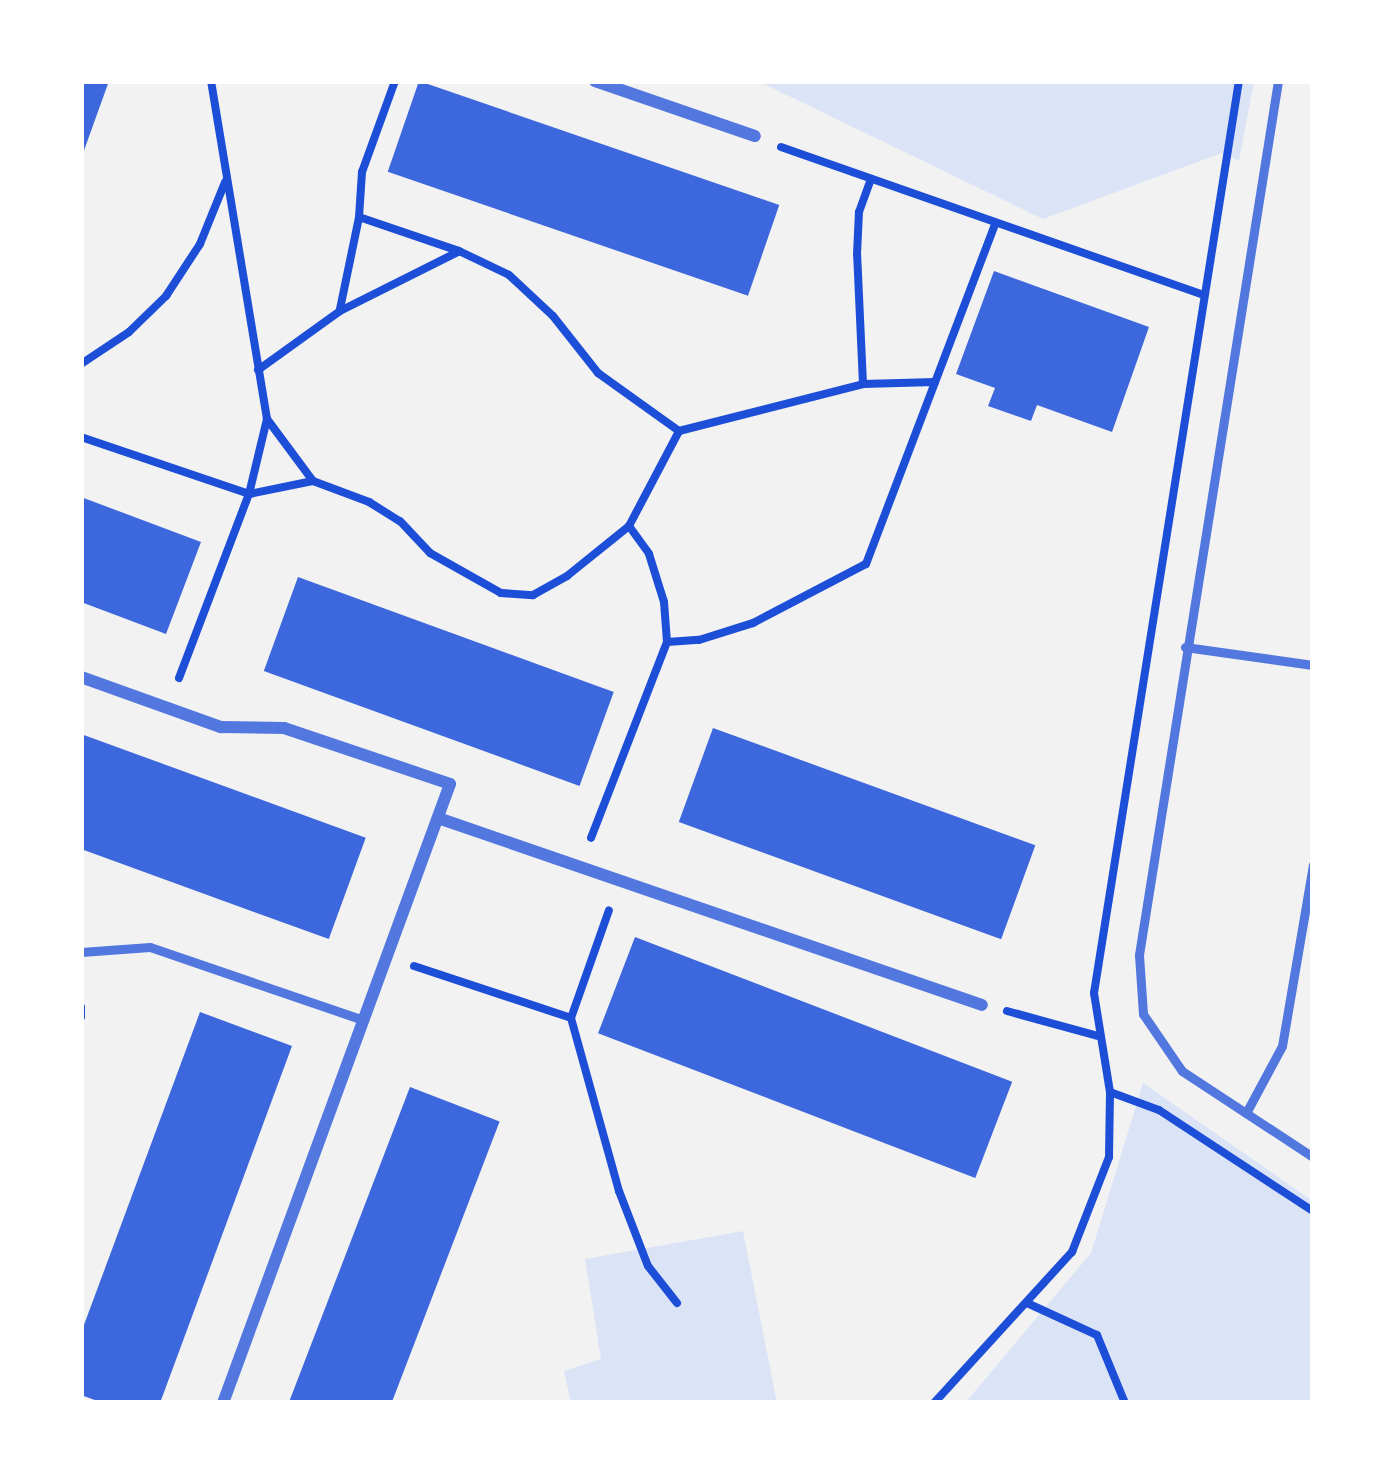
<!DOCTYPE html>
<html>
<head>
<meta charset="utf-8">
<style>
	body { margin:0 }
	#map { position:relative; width:1394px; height:1484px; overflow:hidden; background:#f2f2f2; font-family:Jost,sans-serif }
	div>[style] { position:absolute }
	.green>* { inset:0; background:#dbe4f7 }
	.building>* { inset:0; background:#3d67dc; transform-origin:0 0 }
	.path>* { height:8px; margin:-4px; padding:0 4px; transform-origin:4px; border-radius:4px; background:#1d4ed8 }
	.service>* { height:9px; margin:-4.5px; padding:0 4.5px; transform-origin:4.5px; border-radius:4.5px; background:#5277de }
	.minor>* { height:12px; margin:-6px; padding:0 6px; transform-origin:6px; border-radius:6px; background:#5277de }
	span { translate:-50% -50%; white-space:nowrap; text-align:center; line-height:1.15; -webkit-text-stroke:10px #fff; paint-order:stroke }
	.frame { position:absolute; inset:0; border:84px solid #fff; pointer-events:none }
</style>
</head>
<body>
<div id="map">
	<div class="green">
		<div style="clip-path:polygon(758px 81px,1254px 81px,1239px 161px,1222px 153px,1043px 219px)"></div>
		<div style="clip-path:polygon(1143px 1083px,1313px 1201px,1313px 1403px,965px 1403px,1091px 1253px)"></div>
		<div style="clip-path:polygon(743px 1231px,777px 1403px,571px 1403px,564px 1371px,601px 1359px,585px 1259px)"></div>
	</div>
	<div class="building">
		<div style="clip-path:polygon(81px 81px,109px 81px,82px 156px,81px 156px)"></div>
		<div style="left:419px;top:81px;width:381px;height:96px;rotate:19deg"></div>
		<div style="clip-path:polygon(994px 271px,1149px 327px,1112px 432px,1037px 405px,1031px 421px,988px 406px,995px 388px,956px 374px)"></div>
		<div style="clip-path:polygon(81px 497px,201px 542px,166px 634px,81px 602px)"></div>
		<div style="left:298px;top:577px;width:336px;height:100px;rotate:20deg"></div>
		<div style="left:713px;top:728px;width:343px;height:100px;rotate:20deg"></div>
		<div style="left:81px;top:734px;width:303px;height:108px;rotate:20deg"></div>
		<div style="left:635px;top:937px;width:404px;height:103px;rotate:21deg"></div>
		<div style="clip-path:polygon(200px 1012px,292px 1046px,160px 1403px,103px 1403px,81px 1395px,81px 1333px)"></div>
		<div style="left:410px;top:1087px;width:96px;height:337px;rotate:21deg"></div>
	</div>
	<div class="path">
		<div style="left:395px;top:81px;width:97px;rotate:109.9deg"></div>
		<div style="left:362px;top:172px;width:45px;rotate:93.8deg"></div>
		<div style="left:359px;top:217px;width:106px;rotate:18.8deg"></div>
		<div style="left:459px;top:251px;width:55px;rotate:25.6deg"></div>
		<div style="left:509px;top:275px;width:60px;rotate:43deg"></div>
		<div style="left:553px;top:316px;width:73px;rotate:51.7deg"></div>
		<div style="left:598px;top:373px;width:100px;rotate:35.6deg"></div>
		<div style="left:781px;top:147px;width:448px;rotate:19.3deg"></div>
		<div style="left:340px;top:309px;width:94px;rotate:-78.3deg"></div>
		<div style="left:81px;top:364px;width:58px;rotate:-33.7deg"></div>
		<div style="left:129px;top:332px;width:52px;rotate:-44.2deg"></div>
		<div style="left:166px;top:296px;width:62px;rotate:-56.8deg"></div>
		<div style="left:200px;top:244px;width:67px;rotate:-68deg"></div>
		<div style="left:258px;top:370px;width:101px;rotate:-35.7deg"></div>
		<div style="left:340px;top:311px;width:132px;rotate:-26.6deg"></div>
		<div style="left:863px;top:384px;width:130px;rotate:-92.6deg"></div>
		<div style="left:857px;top:254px;width:42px;rotate:-87.3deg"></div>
		<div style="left:859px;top:212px;width:33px;rotate:-70deg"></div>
		<div style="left:267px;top:419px;width:77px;rotate:53.4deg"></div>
		<div style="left:313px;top:481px;width:60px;rotate:20.6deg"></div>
		<div style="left:369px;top:502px;width:36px;rotate:32deg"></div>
		<div style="left:400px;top:521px;width:44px;rotate:46.8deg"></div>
		<div style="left:430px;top:553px;width:81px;rotate:29.4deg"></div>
		<div style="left:501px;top:593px;width:32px;rotate:4deg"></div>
		<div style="left:533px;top:595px;width:39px;rotate:-29deg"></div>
		<div style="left:567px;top:576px;width:80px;rotate:-38.9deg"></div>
		<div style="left:629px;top:526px;width:34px;rotate:54deg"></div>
		<div style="left:649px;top:554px;width:50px;rotate:72.6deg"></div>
		<div style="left:664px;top:602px;width:40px;rotate:85.7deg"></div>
		<div style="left:667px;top:642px;width:210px;rotate:111.2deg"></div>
		<div style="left:81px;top:437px;width:177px;rotate:18.7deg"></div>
		<div style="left:249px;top:494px;width:65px;rotate:-11.5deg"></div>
		<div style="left:629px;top:526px;width:107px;rotate:-62.2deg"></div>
		<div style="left:679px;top:431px;width:190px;rotate:-14.3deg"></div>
		<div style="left:863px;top:384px;width:72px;rotate:-1.6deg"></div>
		<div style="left:667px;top:642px;width:32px;rotate:-4deg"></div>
		<div style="left:699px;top:640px;width:57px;rotate:-17.5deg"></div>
		<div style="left:753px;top:623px;width:127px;rotate:-27.6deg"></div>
		<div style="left:866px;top:564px;width:363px;rotate:-69.2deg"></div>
		<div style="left:179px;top:678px;width:197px;rotate:-69.2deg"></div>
		<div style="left:249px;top:494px;width:77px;rotate:-76.5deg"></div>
		<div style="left:267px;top:419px;width:343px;rotate:-99.4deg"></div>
		<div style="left:414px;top:966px;width:165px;rotate:18.3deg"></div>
		<div style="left:571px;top:1018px;width:180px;rotate:74.5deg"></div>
		<div style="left:619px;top:1191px;width:80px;rotate:68.9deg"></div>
		<div style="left:648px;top:1266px;width:47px;rotate:51.9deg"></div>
		<div style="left:81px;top:1007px;width:10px;rotate:90deg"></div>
		<div style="left:1007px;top:1011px;width:94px;rotate:15.4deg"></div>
		<div style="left:571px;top:1018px;width:114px;rotate:-70.6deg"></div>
		<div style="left:1110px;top:1092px;width:52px;rotate:20.2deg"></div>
		<div style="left:1159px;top:1110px;width:184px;rotate:33.3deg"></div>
		<div style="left:1027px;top:1303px;width:77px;rotate:24.6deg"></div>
		<div style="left:1097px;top:1335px;width:74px;rotate:67.6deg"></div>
		<div style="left:934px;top:1403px;width:205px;rotate:-47.6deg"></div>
		<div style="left:1072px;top:1252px;width:102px;rotate:-68.7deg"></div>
		<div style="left:1109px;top:1157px;width:65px;rotate:-89.1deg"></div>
		<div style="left:1110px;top:1092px;width:100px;rotate:-99.2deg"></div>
		<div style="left:1094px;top:993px;width:923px;rotate:-80.97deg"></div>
	</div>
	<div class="service">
		<div style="left:1278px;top:81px;width:885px;rotate:99.04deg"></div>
		<div style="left:1139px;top:955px;width:59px;rotate:86.1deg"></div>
		<div style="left:1143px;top:1014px;width:69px;rotate:55.6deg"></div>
		<div style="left:1182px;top:1071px;width:157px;rotate:33.3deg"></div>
		<div style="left:1185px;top:647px;width:129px;rotate:8deg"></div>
		<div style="left:81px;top:952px;width:69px;rotate:-4.1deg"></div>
		<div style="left:150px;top:947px;width:225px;rotate:18.9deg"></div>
		<div style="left:1246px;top:1113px;width:76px;rotate:-61.8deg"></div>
		<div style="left:1282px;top:1046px;width:184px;rotate:-80.3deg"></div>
	</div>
	<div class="minor">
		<div style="left:595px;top:81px;width:169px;rotate:19deg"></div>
		<div style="left:81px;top:677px;width:149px;rotate:19.7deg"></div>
		<div style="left:221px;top:727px;width:63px;rotate:0.9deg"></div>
		<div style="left:284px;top:728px;width:175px;rotate:18.6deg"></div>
		<div style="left:450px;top:784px;width:659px;rotate:110.14deg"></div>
		<div style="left:438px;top:818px;width:575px;rotate:18.97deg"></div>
	</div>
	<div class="frame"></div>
</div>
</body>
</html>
